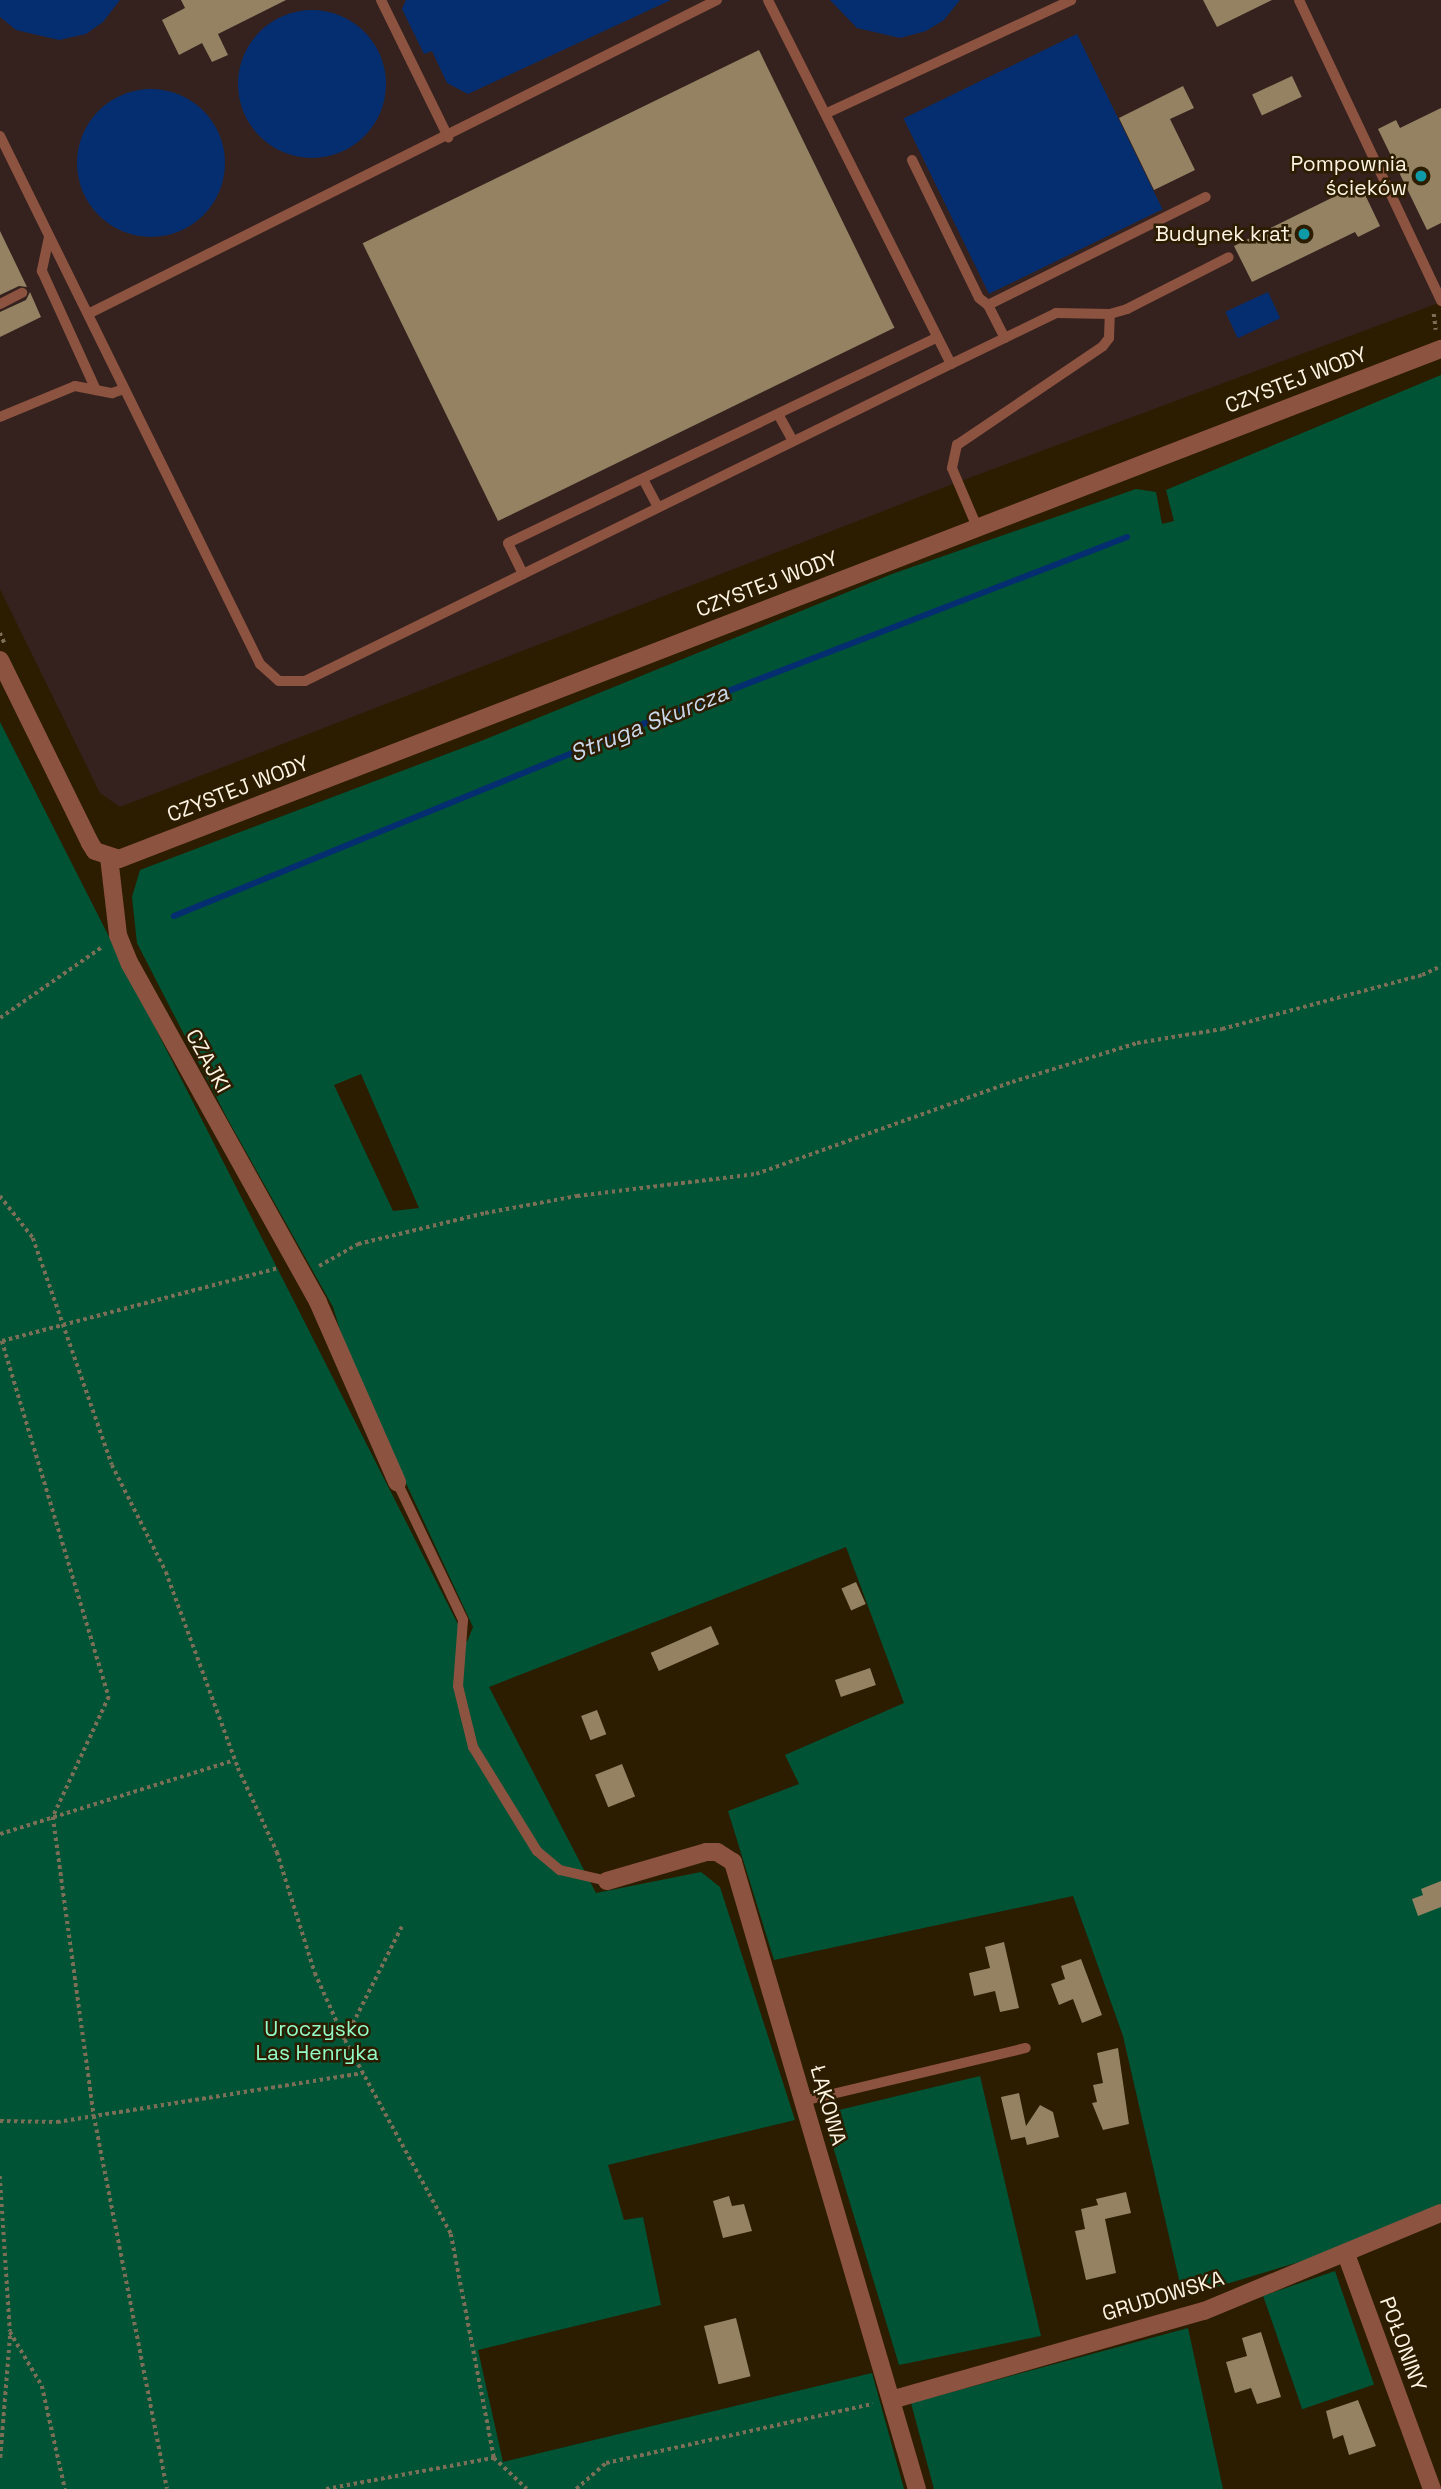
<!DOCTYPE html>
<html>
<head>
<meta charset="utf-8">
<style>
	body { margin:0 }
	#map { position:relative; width:1441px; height:2489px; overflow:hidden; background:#2c1d01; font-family:"Space Grotesk",sans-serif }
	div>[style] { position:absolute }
	.industrial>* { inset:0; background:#35221e }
	.green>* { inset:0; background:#005335; transform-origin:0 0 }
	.water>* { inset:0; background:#052e71; transform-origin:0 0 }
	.round { border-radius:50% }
	.stream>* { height:6px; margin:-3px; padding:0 3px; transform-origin:3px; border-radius:3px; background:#052e71 }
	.building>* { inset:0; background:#948263; transform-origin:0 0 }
	.path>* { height:3.5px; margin-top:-1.75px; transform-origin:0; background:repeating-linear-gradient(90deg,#7c6f57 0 3.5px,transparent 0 7px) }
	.service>* { height:10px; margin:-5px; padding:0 5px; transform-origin:5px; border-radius:5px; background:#8d5341 }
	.minor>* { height:18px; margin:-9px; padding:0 9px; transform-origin:9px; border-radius:9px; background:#8d5341 }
	.dots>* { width:19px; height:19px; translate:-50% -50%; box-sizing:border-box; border:4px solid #2c1d01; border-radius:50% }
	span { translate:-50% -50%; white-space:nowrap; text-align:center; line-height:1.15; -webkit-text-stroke:5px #2c1d01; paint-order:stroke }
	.poi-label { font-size:21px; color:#fdf3e2 }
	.right { translate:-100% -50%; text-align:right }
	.street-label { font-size:21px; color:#fdf3e2 }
	.park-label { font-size:21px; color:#92fbc7 }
	.water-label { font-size:23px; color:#cbd8ec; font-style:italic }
</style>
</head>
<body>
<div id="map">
	<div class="industrial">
		<div style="clip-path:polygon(0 0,1441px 0,1441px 302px,958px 482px,120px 807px,100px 793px,0 589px)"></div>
	</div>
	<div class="green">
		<div style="clip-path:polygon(evenodd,1441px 375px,1441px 2206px,1316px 2257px,1183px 2297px,1123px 2036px,1073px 1896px,774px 1960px,728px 1811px,799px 1784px,785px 1755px,904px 1703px,846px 1547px,489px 1687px,596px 1893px,701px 1872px,720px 1887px,795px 2120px,608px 2165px,624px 2220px,643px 2217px,661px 2305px,478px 2350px,503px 2462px,872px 2373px,904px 2489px,0 2489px,0 722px,467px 1642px,473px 1627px,350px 1363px,333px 1307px,227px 1118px,137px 943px,132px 897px,140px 870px,481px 741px,892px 574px,1136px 489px,1156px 492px,1162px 524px,1174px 521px,1166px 490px,1441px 375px,361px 1074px,419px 1208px,393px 1211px,334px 1085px,361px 1074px)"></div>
		<div style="clip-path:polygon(980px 2076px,1041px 2336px,899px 2365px,827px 2127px,835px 2111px)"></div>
		<div style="left:1335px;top:2271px;width:120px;height:76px;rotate:71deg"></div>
		<div style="clip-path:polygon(1188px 2328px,1223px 2489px,934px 2489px,911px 2403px)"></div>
	</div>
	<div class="water">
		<div style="clip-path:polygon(0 0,120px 0,103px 22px,86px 34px,59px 40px,16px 30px,0 17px)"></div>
		<div style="clip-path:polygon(406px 0,671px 0,468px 94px,447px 83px,432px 51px,424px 54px,402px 9px)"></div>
		<div style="clip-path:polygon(830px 0,960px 0,944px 20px,926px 31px,900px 38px,857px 28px)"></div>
		<div class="round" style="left:238px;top:10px;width:148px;height:148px"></div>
		<div style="left:1077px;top:34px;width:195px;height:193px;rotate:64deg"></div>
		<div class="round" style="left:77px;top:89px;width:148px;height:148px"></div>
		<div style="left:1268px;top:292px;width:29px;height:47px;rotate:65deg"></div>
	</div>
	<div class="stream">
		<div style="left:174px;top:916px;width:507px;rotate:-22.26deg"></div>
		<div style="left:643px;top:724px;width:519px;rotate:-21.12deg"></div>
	</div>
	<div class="building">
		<div style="clip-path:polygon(181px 0,286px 0,218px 34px,228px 55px,212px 62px,202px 43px,179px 55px,162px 20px,185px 8px)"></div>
		<div style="clip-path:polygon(1203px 0,1272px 0,1217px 27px)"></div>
		<div style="left:759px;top:50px;width:309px;height:441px;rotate:64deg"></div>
		<div style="left:1292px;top:76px;width:23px;height:44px;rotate:65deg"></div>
		<div style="clip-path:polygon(1183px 86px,1194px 108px,1170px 119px,1195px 170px,1154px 190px,1119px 118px)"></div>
		<div style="clip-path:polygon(1441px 108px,1441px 223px,1427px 230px,1378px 129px,1396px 120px,1400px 128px)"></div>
		<div style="clip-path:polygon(1360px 184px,1380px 226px,1358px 237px,1355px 232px,1252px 282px,1234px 246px)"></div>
		<div style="clip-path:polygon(0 231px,27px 287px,19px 286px,0 295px)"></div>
		<div style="clip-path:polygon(30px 292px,41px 317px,0 337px,0 312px,26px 300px)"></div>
		<div style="left:856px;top:1582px;width:24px;height:16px;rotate:66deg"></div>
		<div style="left:711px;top:1626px;width:20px;height:66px;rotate:66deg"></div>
		<div style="left:870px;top:1668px;width:18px;height:37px;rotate:71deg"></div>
		<div style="left:597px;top:1710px;width:26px;height:17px;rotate:69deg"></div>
		<div style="left:622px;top:1764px;width:35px;height:29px;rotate:68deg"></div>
		<div style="clip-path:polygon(1441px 1881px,1441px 1907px,1418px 1916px,1412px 1899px,1423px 1895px,1421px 1889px)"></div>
		<div style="clip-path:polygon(1004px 1942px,1019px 2008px,1000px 2012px,995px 1991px,974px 1996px,969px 1973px,990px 1968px,985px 1947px)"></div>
		<div style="clip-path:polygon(1081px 1959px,1102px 2015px,1082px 2023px,1073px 1999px,1059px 2005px,1051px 1984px,1065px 1979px,1061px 1966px)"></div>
		<div style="clip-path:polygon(1118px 2048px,1129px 2124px,1103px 2130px,1092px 2103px,1097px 2102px,1093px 2085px,1103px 2083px,1097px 2053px)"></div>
		<div style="clip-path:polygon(1019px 2093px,1026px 2126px,1040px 2105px,1053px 2112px,1059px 2137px,1027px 2145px,1025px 2137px,1011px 2140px,1001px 2097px)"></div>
		<div style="clip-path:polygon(1126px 2192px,1131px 2213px,1105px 2219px,1116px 2273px,1086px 2280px,1075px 2231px,1085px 2229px,1081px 2209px,1098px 2205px,1096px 2199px)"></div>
		<div style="clip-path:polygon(729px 2196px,732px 2206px,744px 2204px,752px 2231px,723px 2238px,713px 2201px)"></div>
		<div style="left:736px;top:2318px;width:60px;height:33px;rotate:76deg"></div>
		<div style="clip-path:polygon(1261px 2332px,1281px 2397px,1257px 2404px,1251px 2388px,1235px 2393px,1226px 2362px,1247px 2356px,1242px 2338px)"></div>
		<div style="clip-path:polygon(1358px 2400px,1376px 2446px,1349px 2455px,1343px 2435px,1333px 2439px,1326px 2411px)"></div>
	</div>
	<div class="path">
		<div style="left:1434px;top:314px;width:16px;rotate:83deg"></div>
		<div style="left:0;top:633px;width:12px;rotate:66deg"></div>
		<div style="left:0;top:1018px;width:124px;rotate:-34.8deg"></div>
		<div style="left:0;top:1196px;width:53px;rotate:51.8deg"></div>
		<div style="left:33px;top:1238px;width:240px;rotate:70.8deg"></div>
		<div style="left:112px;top:1465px;width:120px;rotate:63.2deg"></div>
		<div style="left:166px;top:1572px;width:209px;rotate:69.8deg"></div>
		<div style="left:238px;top:1768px;width:93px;rotate:65.1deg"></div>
		<div style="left:277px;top:1852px;width:127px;rotate:72.6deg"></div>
		<div style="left:315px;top:1973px;width:73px;rotate:65.9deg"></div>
		<div style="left:319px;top:1266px;width:45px;rotate:-29.4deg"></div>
		<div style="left:358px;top:1244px;width:131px;rotate:-13.7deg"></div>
		<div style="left:485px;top:1213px;width:94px;rotate:-10.5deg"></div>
		<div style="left:577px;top:1196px;width:180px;rotate:-7deg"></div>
		<div style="left:756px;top:1174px;width:272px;rotate:-19.8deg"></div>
		<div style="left:1012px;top:1082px;width:131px;rotate:-17.3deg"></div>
		<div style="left:1137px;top:1043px;width:86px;rotate:-9.4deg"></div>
		<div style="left:1222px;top:1029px;width:207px;rotate:-15.1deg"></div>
		<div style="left:1422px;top:975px;width:21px;rotate:-25deg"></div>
		<div style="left:2px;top:1341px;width:372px;rotate:73.3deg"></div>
		<div style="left:109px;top:1697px;width:132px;rotate:115deg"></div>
		<div style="left:53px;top:1817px;width:302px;rotate:82.2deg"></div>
		<div style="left:94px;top:2116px;width:380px;rotate:78.9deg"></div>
		<div style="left:2px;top:1341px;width:286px;rotate:-14.8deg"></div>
		<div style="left:0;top:1834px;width:245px;rotate:-17.5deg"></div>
		<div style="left:402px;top:1927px;width:127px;rotate:116.8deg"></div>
		<div style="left:345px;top:2040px;width:221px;rotate:61.3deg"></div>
		<div style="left:451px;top:2234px;width:228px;rotate:79.1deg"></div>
		<div style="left:494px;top:2458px;width:45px;rotate:43.2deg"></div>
		<div style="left:0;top:2121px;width:57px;rotate:1deg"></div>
		<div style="left:57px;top:2122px;width:310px;rotate:-9.1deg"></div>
		<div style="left:0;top:2176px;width:156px;rotate:86.3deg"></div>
		<div style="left:10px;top:2332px;width:63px;rotate:59.3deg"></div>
		<div style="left:42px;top:2386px;width:106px;rotate:77.4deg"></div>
		<div style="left:0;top:2458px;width:124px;rotate:-85.4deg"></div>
		<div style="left:326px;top:2489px;width:171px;rotate:-10.5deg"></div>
		<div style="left:576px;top:2489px;width:40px;rotate:-41deg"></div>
		<div style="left:606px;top:2463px;width:273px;rotate:-12.5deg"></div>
	</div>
	<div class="service">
		<div style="left:381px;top:0;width:153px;rotate:63.9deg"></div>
		<div style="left:1299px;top:0;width:333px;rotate:64.7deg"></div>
		<div style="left:827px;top:113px;width:269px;rotate:-24.8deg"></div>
		<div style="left:0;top:136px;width:589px;rotate:63.78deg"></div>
		<div style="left:260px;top:664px;width:25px;rotate:42deg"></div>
		<div style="left:279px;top:681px;width:26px"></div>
		<div style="left:305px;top:681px;width:720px;rotate:-26.14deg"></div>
		<div style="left:951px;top:364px;width:407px;rotate:-116.7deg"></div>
		<div style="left:912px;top:160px;width:153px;rotate:64.1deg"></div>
		<div style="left:979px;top:298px;width:11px;rotate:38deg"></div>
		<div style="left:988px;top:305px;width:37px;rotate:63deg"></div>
		<div style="left:49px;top:237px;width:35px;rotate:102deg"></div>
		<div style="left:42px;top:271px;width:131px;rotate:65.6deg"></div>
		<div style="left:0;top:304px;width:25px;rotate:-27deg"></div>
		<div style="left:988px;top:305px;width:243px;rotate:-26.4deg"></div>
		<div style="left:88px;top:314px;width:703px;rotate:-26.53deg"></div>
		<div style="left:951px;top:364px;width:117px;rotate:-25.9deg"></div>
		<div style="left:1056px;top:313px;width:54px;rotate:1.1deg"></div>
		<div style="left:1110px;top:314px;width:18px;rotate:-16deg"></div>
		<div style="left:1127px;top:309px;width:114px;rotate:-27deg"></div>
		<div style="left:778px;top:414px;width:31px;rotate:61deg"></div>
		<div style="left:0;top:417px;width:81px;rotate:-22.5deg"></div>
		<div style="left:75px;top:386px;width:38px;rotate:11deg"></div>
		<div style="left:112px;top:393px;width:13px;rotate:-18deg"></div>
		<div style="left:643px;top:479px;width:32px;rotate:62deg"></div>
		<div style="left:977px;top:527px;width:64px;rotate:-113deg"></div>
		<div style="left:952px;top:468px;width:24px;rotate:-78deg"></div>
		<div style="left:957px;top:445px;width:176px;rotate:-34.1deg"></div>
		<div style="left:1103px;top:346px;width:10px;rotate:-53deg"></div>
		<div style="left:1109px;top:338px;width:24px;rotate:-88deg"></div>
		<div style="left:523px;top:574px;width:34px;rotate:-116deg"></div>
		<div style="left:508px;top:543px;width:475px;rotate:-25.6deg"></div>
		<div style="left:397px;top:1482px;width:153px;rotate:64.4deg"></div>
		<div style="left:463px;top:1620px;width:66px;rotate:94.3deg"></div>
		<div style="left:458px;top:1686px;width:63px;rotate:76.2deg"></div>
		<div style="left:473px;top:1747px;width:122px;rotate:58.4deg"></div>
		<div style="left:537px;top:1851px;width:30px;rotate:40deg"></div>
		<div style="left:560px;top:1870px;width:48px;rotate:13.2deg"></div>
		<div style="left:803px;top:2101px;width:229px;rotate:-13.4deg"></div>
	</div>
	<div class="minor">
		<div style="left:0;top:660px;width:204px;rotate:63.8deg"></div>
		<div style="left:90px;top:843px;width:9px;rotate:58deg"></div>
		<div style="left:95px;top:851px;width:25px;rotate:18deg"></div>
		<div style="left:119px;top:859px;width:1417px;rotate:-21.1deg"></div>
		<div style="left:109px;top:857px;width:79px;rotate:83.4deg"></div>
		<div style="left:118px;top:935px;width:31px;rotate:68deg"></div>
		<div style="left:130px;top:964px;width:387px;rotate:60.9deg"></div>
		<div style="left:318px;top:1302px;width:197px;rotate:66.3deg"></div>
		<div style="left:607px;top:1881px;width:103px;rotate:-16.3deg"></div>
		<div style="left:706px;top:1852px;width:11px"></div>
		<div style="left:717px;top:1852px;width:19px;rotate:32deg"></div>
		<div style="left:733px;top:1862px;width:653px;rotate:73.65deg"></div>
		<div style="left:1346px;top:2254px;width:250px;rotate:69.9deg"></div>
		<div style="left:891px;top:2400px;width:325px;rotate:-15.9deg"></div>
		<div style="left:1204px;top:2311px;width:256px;rotate:-22.5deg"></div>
	</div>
	<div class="dots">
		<div style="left:1421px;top:176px;background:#0f9aa8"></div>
		<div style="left:1304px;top:234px;background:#0f9aa8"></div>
	</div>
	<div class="poi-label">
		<span class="right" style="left:1407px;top:176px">Pompownia<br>ścieków</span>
		<span class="right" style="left:1290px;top:234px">Budynek krat</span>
	</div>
	<div class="street-label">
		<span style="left:1296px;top:380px;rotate:-21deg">CZYSTEJ WODY</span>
		<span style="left:767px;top:584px;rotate:-21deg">CZYSTEJ WODY</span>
		<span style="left:238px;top:789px;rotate:-21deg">CZYSTEJ WODY</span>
		<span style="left:208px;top:1061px;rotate:61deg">CZAJKI</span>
		<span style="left:828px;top:2105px;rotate:74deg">ŁĄKOWA</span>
		<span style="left:1163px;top:2296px;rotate:-17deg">GRUDOWSKA</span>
		<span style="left:1403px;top:2344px;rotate:70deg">POŁONINY</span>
	</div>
	<div class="park-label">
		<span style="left:317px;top:2041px">Uroczysko<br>Las Henryka</span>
	</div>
	<div class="water-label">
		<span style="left:649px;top:723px;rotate:-22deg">Struga Skurcza</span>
	</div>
</div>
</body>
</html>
